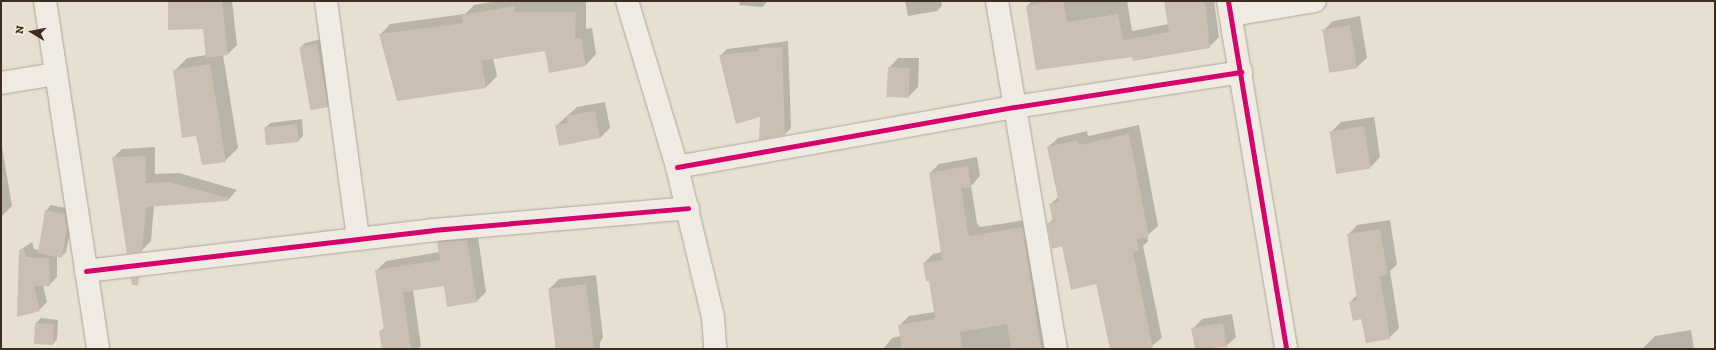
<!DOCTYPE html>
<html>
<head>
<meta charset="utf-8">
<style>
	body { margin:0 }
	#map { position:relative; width:1716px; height:350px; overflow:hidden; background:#e7e0d1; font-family:"Zilla Slab",serif }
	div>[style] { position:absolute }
	.shadow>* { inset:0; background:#0003 }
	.building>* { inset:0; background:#cbbfb2; transform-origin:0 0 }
	.roads { filter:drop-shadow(0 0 1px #ada599) drop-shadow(0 0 1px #ada599) }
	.street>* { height:22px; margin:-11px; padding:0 11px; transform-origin:11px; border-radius:11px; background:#efebe3 }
	.secondary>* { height:22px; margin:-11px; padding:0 11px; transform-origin:11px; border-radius:11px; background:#efebe3 }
	.cycleway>* { height:5px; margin:-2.5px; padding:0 2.5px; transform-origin:2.5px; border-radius:2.5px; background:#d6006c }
	span { translate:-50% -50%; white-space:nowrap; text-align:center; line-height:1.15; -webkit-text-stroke:3px #f7eed8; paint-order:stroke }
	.frame { position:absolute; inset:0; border:2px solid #3d2e20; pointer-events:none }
	.north { position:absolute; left:12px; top:12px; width:40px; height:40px; -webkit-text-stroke:3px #f7eed8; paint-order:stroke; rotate:280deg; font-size:11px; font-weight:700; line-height:16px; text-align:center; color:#3d2e20 }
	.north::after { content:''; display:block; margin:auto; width:14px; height:18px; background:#3d2e20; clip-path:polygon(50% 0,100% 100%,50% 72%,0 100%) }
</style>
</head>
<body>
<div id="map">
	<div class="shadow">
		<div style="clip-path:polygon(169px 1px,232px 1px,237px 45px,228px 54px,223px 55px,238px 148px,225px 161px,197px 134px,174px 71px,187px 58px,207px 55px,204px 28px)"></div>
		<div style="clip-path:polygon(497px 1px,586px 1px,586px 29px,592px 28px,596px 54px,586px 65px,546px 50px,493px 58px,497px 76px,486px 87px,397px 100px,380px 35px,390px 24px,465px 14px,474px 5px)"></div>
		<div style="clip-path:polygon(740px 1px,768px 1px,762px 7px,739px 5px)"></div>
		<div style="clip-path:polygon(905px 1px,941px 1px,942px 6px,937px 11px,908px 16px)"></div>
		<div style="clip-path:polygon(1032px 1px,1127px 1px,1132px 31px,1169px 24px,1165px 1px,1214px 1px,1219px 37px,1209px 47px,1133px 56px,1027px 6px)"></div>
		<div style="clip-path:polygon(1360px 16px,1367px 58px,1357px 67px,1323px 31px,1333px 21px)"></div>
		<div style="clip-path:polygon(322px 39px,332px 101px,327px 106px,300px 48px,305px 43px)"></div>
		<div style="clip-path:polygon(788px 41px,791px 128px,785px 134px,720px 56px,727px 49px)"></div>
		<div style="clip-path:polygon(898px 58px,919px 58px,918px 87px,908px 97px,889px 68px)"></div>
		<div style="clip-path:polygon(605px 102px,610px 128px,600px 138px,556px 126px,577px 107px)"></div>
		<div style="clip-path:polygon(1374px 117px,1380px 157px,1371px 167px,1331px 132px,1341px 122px)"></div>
		<div style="clip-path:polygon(302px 119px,303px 136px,298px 141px,265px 128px,270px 123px)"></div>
		<div style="clip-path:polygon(1139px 125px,1158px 226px,1147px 236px,1148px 241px,1143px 246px,1162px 338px,1148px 349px,1111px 349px,1097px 283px,1063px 245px,1048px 224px,1053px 219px,1050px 205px,1058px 197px,1048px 147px,1058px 138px,1087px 131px,1088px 136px)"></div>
		<div style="clip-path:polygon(1px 141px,12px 206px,1px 217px)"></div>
		<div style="clip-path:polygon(155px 147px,155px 174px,179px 173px,237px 190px,228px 200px,154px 205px,151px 241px,141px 251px,113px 158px,122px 149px)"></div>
		<div style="clip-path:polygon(977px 157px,980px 176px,971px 186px,977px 223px,980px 227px,1032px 219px,1052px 349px,883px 349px,892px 338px,901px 336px,900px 325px,909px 316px,935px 312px,930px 280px,924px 263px,933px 254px,942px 252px,930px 173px,939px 164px)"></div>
		<div style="clip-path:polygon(51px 205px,70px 209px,72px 223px,66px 252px,61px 257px,57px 256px,57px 277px,49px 285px,43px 285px,47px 302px,39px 310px,20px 250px,32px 242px,34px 249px,39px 250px,46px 211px)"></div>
		<div style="clip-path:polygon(1390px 220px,1397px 264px,1390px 271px,1399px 328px,1389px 338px,1362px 318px,1350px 302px,1357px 295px,1348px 235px,1357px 225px)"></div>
		<div style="clip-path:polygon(477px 230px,486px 292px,477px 301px,445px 285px,413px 290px,421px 346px,418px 349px,383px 349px,381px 331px,385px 327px,376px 271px,386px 261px,440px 252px,438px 243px,448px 233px)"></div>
		<div style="clip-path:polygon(596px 275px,603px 338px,600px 342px,600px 349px,556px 349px,549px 289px,559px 279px)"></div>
		<div style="clip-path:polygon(1232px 314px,1236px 337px,1226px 346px,1196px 349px,1193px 329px,1202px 319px)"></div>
		<div style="clip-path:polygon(41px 318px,58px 320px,57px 339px,52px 345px,36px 323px)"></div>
		<div style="clip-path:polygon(1691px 330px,1694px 349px,1642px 349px,1655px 336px)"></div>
	</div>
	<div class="building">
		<div style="clip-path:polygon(168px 1px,222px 1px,228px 55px,206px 58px,203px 29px,168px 30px)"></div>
		<div style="clip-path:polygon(1054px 1px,1063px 1px,1067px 22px,1118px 14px,1123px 40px,1169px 32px,1164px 1px,1205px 1px,1210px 48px,1133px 61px,1132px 57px,1036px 70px,1026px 6px)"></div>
		<div style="clip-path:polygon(514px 6px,515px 12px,576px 12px,575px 39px,581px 38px,586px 66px,549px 73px,545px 51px,481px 61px,486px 88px,397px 101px,379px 34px,463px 23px,462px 15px)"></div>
		<div style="left:1350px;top:25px;width:44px;height:28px;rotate:81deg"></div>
		<div style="left:317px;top:44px;width:64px;height:18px;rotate:80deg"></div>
		<div style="clip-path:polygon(782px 47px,785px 135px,759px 140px,760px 117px,736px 124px,719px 55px,758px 51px,758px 48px)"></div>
		<div style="clip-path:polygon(210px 64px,226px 162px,202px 165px,196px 136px,182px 138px,173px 70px)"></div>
		<div style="left:888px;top:67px;width:22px;height:30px;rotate:3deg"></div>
		<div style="clip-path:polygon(595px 111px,600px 138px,559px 146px,555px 125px,568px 123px,566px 116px)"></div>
		<div style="left:297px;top:124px;width:18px;height:33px;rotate:84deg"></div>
		<div style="left:1364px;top:126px;width:43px;height:35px;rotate:81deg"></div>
		<div style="clip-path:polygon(1129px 134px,1149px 237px,1137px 239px,1139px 251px,1133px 252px,1153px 349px,1110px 349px,1096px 284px,1071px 290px,1062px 246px,1052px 249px,1047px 223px,1053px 222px,1049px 204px,1059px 202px,1047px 147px,1078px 140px,1079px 145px)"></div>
		<div style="clip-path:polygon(146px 156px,146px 174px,144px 174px,146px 175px,146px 183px,169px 182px,228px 198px,228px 201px,146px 207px,142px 252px,127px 254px,112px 157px)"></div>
		<div style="clip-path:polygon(968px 166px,971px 187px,961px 188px,968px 233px,971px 236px,1023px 227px,1041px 349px,1011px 349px,1007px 324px,960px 332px,962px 349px,902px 349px,898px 325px,935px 319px,929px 281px,926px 281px,923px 263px,942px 260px,929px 173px)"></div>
		<div style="clip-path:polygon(45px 210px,65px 214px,67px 228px,62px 258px,38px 253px)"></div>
		<div style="clip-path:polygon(1380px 229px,1388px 275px,1380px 276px,1390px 339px,1366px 343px,1361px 319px,1353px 321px,1349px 302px,1357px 300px,1347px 234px)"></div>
		<div style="clip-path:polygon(467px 240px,477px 302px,447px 307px,444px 286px,403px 292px,411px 349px,382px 349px,379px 331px,384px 330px,375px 270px,440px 260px,437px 242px)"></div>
		<div style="clip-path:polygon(24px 249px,26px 257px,49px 258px,50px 286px,34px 286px,40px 311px,17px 317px,19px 250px)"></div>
		<div style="clip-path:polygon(139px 277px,138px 285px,132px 285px,131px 278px)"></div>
		<div style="left:586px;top:284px;width:65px;height:38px;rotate:83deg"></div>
		<div style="left:35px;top:323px;width:19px;height:21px;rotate:3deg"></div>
		<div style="clip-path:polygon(1223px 323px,1227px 347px,1195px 349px,1191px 328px)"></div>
	</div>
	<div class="roads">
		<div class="street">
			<div style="left:326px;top:1px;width:240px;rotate:82.3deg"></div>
			<div style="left:627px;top:1px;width:173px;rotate:73.2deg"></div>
			<div style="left:677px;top:167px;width:154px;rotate:76.5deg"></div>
			<div style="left:713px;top:317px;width:32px;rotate:86deg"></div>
			<div style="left:997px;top:1px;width:353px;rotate:80.4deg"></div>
			<div style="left:1231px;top:15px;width:85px;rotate:-9.5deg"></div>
			<div style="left:1px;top:83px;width:56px;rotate:-9.3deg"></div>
			<div style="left:677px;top:167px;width:343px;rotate:-10.1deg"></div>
			<div style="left:1015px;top:107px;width:229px;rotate:-8.8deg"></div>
			<div style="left:86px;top:271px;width:349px;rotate:-6.7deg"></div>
			<div style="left:433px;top:230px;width:256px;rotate:-4.9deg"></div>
		</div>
		<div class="secondary">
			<div style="left:45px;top:1px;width:352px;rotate:81.3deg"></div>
			<div style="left:1228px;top:1px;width:353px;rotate:80.5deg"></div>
		</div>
	</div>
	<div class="cycleway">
		<div style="left:1228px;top:1px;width:353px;rotate:80.5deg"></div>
		<div style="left:677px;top:167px;width:343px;rotate:-10.1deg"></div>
		<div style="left:1015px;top:107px;width:229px;rotate:-8.8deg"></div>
		<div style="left:86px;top:271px;width:349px;rotate:-6.7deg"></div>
		<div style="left:433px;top:230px;width:256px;rotate:-4.9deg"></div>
	</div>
	<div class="frame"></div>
	<div class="north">N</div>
</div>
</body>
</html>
